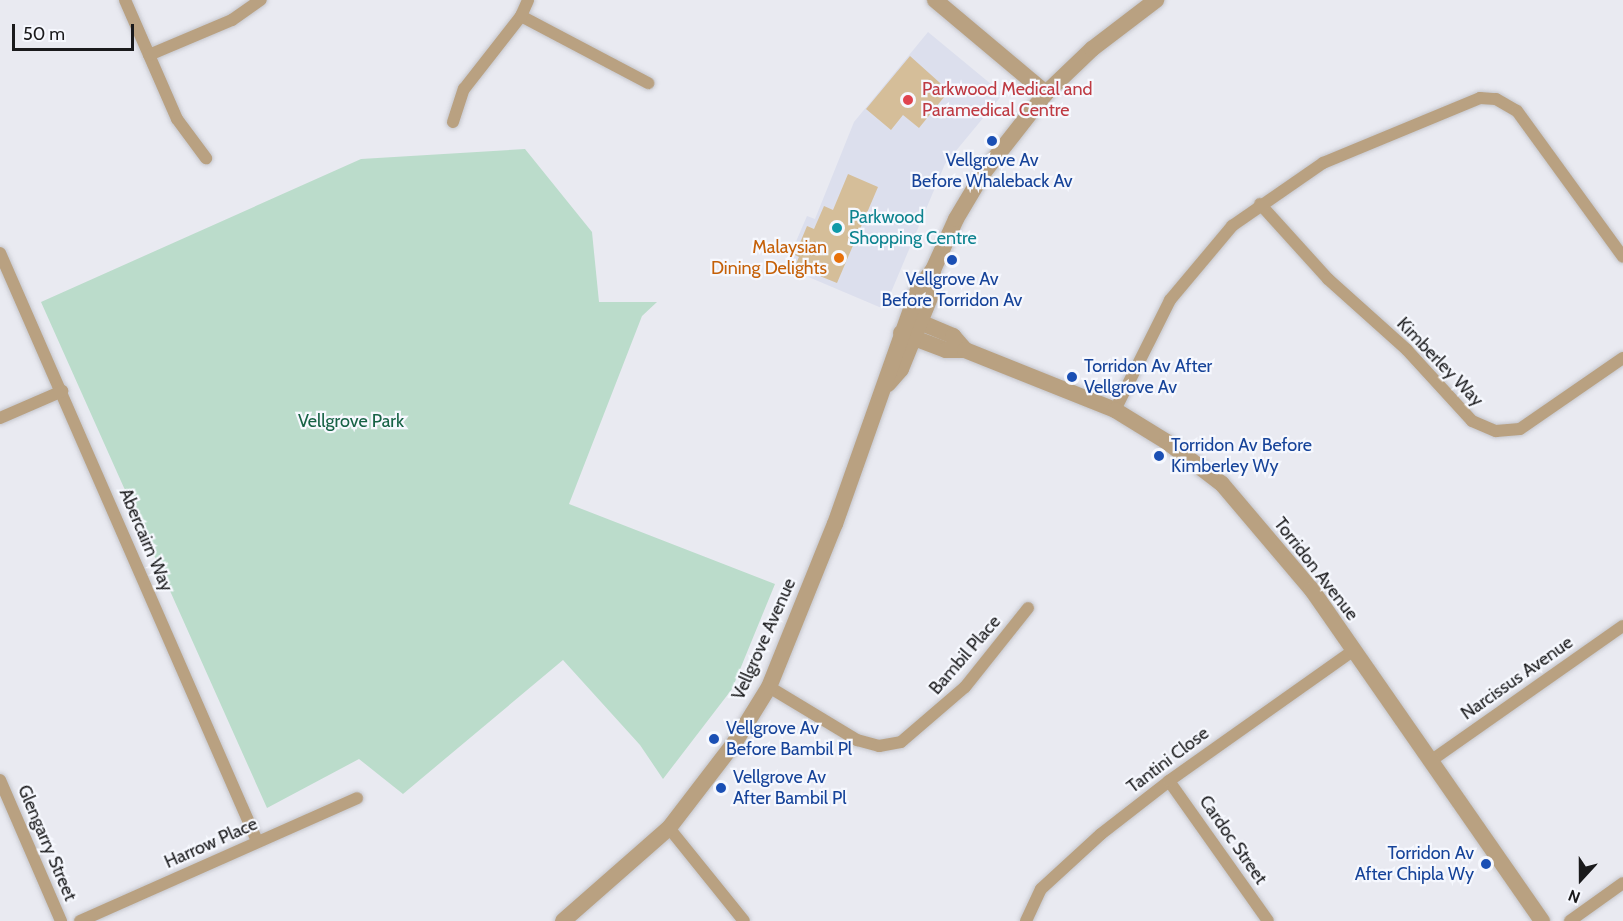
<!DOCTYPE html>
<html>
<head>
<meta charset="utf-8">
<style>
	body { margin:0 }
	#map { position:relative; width:1623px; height:921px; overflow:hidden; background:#e9eaf1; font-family:Cabin,sans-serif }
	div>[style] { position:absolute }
	.built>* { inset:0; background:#dcdfed }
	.green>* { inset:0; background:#bbdccb }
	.building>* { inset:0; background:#d5be99 }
	.roads { filter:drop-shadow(0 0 2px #c4c5cb) drop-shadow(0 0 2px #c4c5cb) }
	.minor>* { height:12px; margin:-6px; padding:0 6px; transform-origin:6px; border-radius:6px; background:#b9a181 }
	.tertiary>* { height:16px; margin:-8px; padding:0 8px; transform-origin:8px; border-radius:8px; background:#b9a181 }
	.dots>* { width:16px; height:16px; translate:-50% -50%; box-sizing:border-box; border:3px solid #f6f8fe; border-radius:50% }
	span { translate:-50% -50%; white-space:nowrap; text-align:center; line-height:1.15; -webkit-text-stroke:4.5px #f6f8fe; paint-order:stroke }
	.health-label { font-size:18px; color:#be3a42 }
	.left { translate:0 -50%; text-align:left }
	.transit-label { font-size:18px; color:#164399 }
	.right { translate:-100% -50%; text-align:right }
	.culture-label { font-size:18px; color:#0d838f }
	.food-label { font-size:18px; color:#c56008 }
	.street-label { font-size:18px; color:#1a1a1c }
	.park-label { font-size:18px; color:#176245 }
	.north { position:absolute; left:1551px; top:849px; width:60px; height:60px; -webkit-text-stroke:4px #f6f8fe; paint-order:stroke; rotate:201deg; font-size:16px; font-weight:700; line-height:24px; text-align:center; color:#1a1a1c }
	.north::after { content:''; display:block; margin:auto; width:21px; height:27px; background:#1a1a1c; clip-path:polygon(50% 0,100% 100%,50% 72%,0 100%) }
	.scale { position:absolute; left:12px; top:24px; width:122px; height:27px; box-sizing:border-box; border:3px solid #1a1a1c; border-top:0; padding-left:8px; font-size:18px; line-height:21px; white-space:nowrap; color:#1a1a1c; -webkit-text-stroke:4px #f6f8fe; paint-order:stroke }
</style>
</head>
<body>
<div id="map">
	<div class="built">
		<div style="clip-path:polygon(928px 32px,1003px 94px,945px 164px,884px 309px,785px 267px,807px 216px,815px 219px,854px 122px)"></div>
	</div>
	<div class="green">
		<div style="clip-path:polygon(525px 149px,592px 232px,599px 302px,657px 302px,642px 316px,569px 504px,775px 584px,732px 689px,663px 779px,640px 745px,563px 660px,403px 794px,359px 759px,267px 808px,41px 302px,361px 159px)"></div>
	</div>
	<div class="building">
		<div style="clip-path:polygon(910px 56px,949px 91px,919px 128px,903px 115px,891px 130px,866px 109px)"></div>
		<div style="clip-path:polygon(848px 174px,878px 187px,837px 283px,795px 266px,799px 257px,795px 255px,807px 226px,814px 229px,824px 206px,833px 210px)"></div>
	</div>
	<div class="roads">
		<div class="minor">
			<div style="left:125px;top:0;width:130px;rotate:66.4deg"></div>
			<div style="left:177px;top:119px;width:49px;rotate:53.4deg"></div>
			<div style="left:521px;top:16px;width:144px;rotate:27.8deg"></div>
			<div style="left:149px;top:55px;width:90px;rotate:-22.9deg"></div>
			<div style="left:232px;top:20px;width:35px;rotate:-35deg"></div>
			<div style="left:453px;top:122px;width:35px;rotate:-72deg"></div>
			<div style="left:464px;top:89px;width:93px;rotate:-52deg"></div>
			<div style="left:521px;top:16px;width:17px;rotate:-66deg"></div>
			<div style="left:1260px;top:204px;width:101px;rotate:47.8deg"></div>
			<div style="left:1328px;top:279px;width:106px;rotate:41.9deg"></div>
			<div style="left:1407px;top:350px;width:96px;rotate:47.5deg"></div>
			<div style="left:1472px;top:421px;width:26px;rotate:23deg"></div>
			<div style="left:1496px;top:431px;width:24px;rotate:-5deg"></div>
			<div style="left:1520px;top:429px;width:125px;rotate:-34.6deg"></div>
			<div style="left:0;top:253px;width:642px;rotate:66.39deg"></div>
			<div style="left:1115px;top:410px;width:123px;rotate:-63.4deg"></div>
			<div style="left:1170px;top:300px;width:97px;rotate:-50deg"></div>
			<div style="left:1232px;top:226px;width:111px;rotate:-34.7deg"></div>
			<div style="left:1323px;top:163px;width:170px;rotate:-22.5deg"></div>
			<div style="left:1480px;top:98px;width:16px;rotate:4deg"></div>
			<div style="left:1496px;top:99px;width:24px;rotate:30deg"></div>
			<div style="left:1517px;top:111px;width:180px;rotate:54deg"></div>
			<div style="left:0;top:418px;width:68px;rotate:-23.5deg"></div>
			<div style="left:769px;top:687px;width:103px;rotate:31.1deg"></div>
			<div style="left:857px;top:740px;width:23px;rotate:15deg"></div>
			<div style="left:879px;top:746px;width:22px;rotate:-10deg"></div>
			<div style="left:901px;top:742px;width:84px;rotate:-40.7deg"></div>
			<div style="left:965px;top:687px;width:101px;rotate:-51.4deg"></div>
			<div style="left:1432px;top:760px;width:233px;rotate:-35.1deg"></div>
			<div style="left:0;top:780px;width:154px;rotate:66.6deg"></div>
			<div style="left:1169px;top:781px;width:171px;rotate:54.7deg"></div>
			<div style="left:669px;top:828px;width:119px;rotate:51.1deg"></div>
			<div style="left:80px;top:921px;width:303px;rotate:-23.9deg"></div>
			<div style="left:1026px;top:921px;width:35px;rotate:-65deg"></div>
			<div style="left:1041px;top:889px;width:81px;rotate:-42.5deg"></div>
			<div style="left:1101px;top:834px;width:86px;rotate:-37.9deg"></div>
			<div style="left:1169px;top:781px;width:227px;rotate:-35.3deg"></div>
			<div style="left:1570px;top:921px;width:65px;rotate:-35.6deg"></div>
		</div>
		<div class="tertiary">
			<div style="left:935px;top:0;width:145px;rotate:40deg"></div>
			<div style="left:910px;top:318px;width:47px;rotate:22.7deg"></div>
			<div style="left:953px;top:336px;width:18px;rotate:49deg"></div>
			<div style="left:901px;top:333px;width:48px;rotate:20.7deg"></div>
			<div style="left:946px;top:350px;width:19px"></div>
			<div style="left:965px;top:350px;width:162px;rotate:21.8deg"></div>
			<div style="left:1115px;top:410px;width:61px;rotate:31.6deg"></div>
			<div style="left:1167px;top:442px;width:69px;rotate:37.4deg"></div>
			<div style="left:1222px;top:484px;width:139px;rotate:49.7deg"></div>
			<div style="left:1312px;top:590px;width:403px;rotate:55.2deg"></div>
			<div style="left:888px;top:384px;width:20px;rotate:-49deg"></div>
			<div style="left:901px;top:369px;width:80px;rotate:-67.9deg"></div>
			<div style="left:931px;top:295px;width:25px;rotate:-85deg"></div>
			<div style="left:563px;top:921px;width:141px;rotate:-41.3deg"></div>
			<div style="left:669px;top:828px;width:108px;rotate:-52.5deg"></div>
			<div style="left:735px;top:742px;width:65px;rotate:-58.3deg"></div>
			<div style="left:769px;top:687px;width:176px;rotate:-68deg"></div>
			<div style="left:835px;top:524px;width:249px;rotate:-70.5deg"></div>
			<div style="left:918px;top:289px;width:24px;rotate:-52deg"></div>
			<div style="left:933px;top:270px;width:56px;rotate:-65.7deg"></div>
			<div style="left:956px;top:219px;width:55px;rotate:-59.2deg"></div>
			<div style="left:984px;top:172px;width:100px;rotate:-51.9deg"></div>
			<div style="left:1046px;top:93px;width:64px;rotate:-43.7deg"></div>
			<div style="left:1092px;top:49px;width:81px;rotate:-37.4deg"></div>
		</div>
	</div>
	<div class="dots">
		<div style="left:908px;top:100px;background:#e0444e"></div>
		<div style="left:992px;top:141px;background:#1a4fb4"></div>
		<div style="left:837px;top:228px;background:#0f9aa8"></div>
		<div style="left:839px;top:258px;background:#e8710a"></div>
		<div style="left:952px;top:260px;background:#1a4fb4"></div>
		<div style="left:1072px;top:377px;background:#1a4fb4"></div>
		<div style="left:1159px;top:456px;background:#1a4fb4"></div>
		<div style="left:714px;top:739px;background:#1a4fb4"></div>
		<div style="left:721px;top:788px;background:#1a4fb4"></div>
		<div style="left:1486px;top:864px;background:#1a4fb4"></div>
	</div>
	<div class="health-label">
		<span class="left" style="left:922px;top:100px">Parkwood Medical and<br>Paramedical Centre</span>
	</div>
	<div class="transit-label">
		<span style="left:992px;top:171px">Vellgrove Av<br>Before Whaleback Av</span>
		<span style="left:952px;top:290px">Vellgrove Av<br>Before Torridon Av</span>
		<span class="left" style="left:1084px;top:377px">Torridon Av After<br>Vellgrove Av</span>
		<span class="left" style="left:1171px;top:456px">Torridon Av Before<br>Kimberley Wy</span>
		<span class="left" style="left:726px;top:739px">Vellgrove Av<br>Before Bambil Pl</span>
		<span class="left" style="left:733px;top:788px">Vellgrove Av<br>After Bambil Pl</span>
		<span class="right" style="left:1474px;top:864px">Torridon Av<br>After Chipla Wy</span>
	</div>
	<div class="culture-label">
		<span class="left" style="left:849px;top:228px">Parkwood<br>Shopping Centre</span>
	</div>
	<div class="food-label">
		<span class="right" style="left:827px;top:258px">Malaysian<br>Dining Delights</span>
	</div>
	<div class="street-label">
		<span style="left:1440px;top:362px;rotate:46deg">Kimberley Way</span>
		<span style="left:146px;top:540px;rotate:67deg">Abercairn Way</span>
		<span style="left:1316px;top:569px;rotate:52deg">Torridon Avenue</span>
		<span style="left:764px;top:639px;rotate:-66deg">Vellgrove Avenue</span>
		<span style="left:965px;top:655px;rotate:-49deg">Bambil Place</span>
		<span style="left:1517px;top:678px;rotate:-35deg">Narcissus Avenue</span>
		<span style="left:1168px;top:760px;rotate:-37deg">Tantini Close</span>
		<span style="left:1233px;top:840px;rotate:55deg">Cardoc Street</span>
		<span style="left:47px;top:843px;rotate:67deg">Glengarry Street</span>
		<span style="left:211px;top:843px;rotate:-24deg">Harrow Place</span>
	</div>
	<div class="park-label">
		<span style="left:351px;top:421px">Vellgrove Park</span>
	</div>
	<div class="north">N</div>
	<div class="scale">50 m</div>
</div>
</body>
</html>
